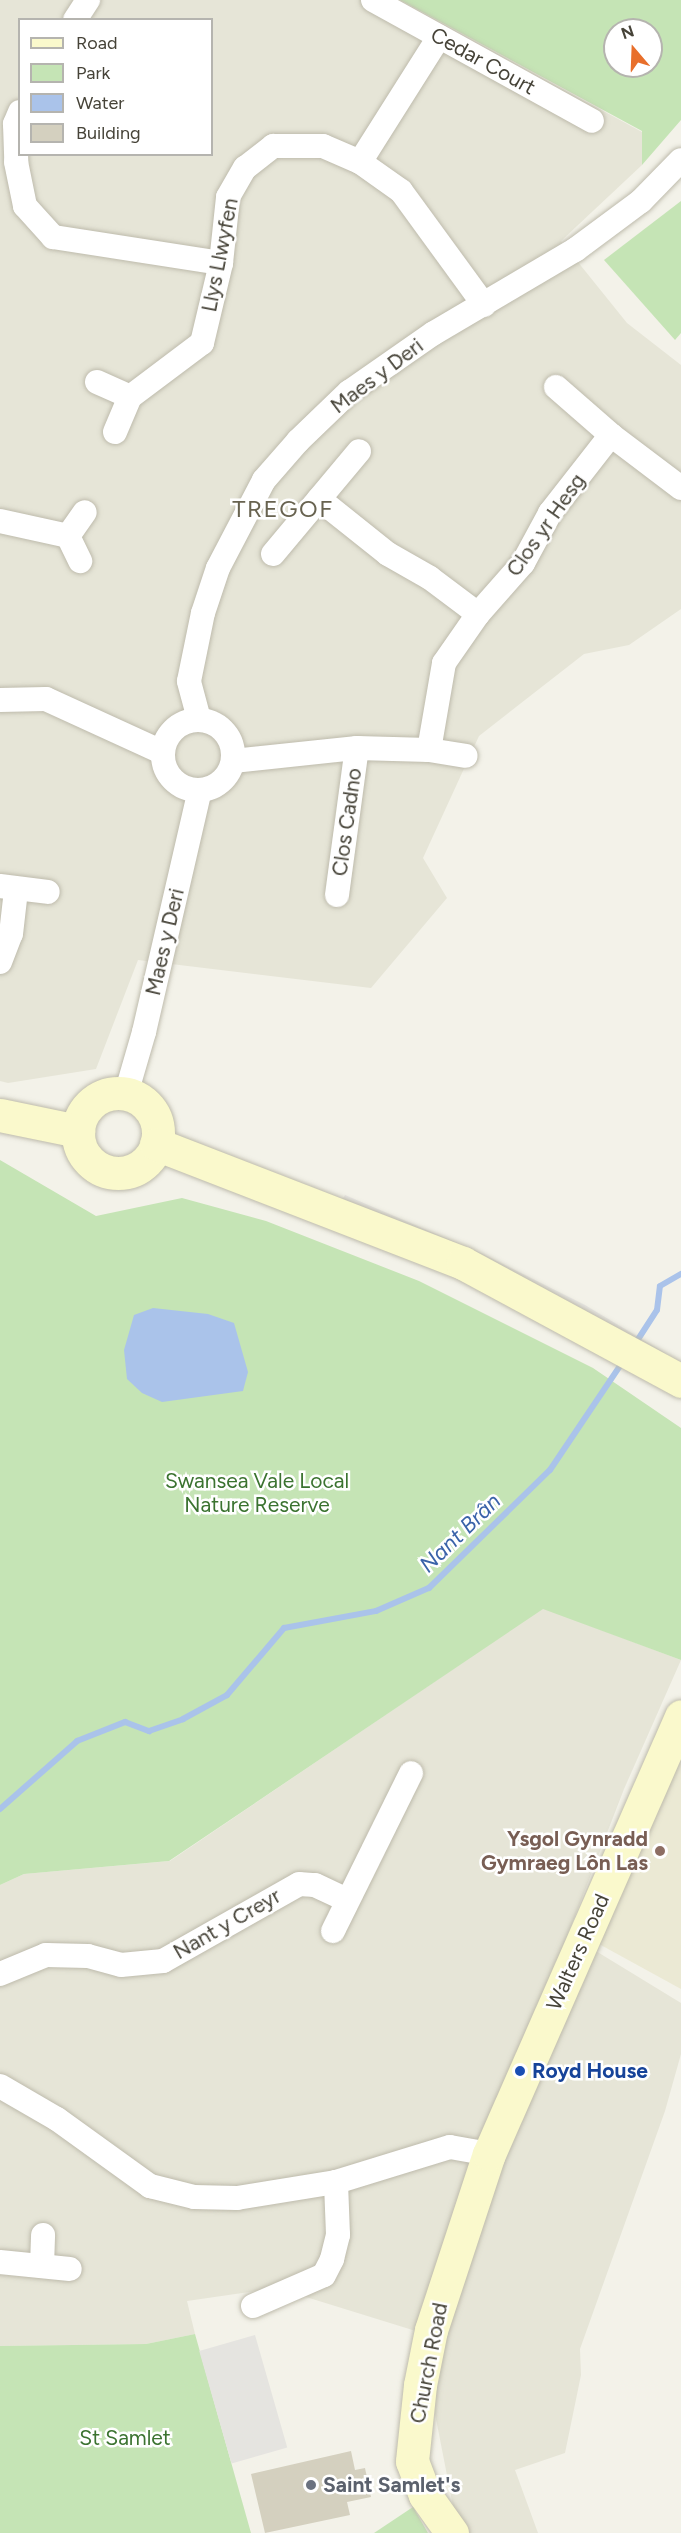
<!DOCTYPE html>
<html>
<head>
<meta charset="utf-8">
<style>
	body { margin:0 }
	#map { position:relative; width:681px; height:2533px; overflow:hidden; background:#f3f2e9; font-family:Figtree,sans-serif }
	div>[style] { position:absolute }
	.residential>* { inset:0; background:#e6e5d7 }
	.education>* { inset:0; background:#ebe9d4 }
	.green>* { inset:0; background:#c5e4b5 }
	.parking>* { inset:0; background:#e5e4e0; transform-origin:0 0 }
	.water>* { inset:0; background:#aac3ea }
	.stream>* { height:6px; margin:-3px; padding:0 3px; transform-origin:3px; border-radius:3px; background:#aac3ea }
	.building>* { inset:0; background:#d4d0bf }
	.roads { filter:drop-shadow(0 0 2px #bebbac) drop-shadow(0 0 2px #bebbac) }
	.street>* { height:24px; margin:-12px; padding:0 12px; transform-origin:12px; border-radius:12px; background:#fff }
	.street>.ring { margin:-12px; padding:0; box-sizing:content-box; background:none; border:24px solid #fff; border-radius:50% }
	.secondary>* { height:33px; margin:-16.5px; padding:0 16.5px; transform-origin:16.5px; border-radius:16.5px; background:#faf9cc }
	.secondary>.ring { margin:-16.5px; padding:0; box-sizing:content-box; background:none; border:33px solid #faf9cc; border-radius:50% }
	.dots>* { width:16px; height:16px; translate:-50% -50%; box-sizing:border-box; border:3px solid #fff; border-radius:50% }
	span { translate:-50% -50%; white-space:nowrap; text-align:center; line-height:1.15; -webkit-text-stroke:5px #fff; paint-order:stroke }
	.street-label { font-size:21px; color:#464338 }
	.park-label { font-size:21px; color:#3b7330 }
	.education-label { font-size:21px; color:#785e54; font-weight:700 }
	.right { translate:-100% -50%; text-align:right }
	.transit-label { font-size:21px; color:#164399; font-weight:700 }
	.left { translate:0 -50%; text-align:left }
	.worship-label { font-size:21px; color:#5b616d; font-weight:700 }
	.water-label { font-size:22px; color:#3a63a9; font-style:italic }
	.quarter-label { font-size:24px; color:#686350; letter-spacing:1.5px }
	.legend { position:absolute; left:18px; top:18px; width:195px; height:138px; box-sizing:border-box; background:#fff; border:2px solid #b5b4af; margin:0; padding:8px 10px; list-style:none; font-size:18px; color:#464338 }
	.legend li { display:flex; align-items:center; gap:12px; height:30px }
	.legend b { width:30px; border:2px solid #b5b4af }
	.north { position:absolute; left:603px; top:18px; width:60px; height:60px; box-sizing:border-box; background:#fff; border:2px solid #b5b4af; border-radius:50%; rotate:341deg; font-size:16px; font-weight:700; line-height:24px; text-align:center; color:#464338 }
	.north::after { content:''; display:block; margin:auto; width:21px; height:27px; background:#e86f2b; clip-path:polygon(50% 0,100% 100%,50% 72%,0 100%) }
</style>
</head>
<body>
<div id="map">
	<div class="residential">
		<div style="clip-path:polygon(evenodd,0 0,400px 0,642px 132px,642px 165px,561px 241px,627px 323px,681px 365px,681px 609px,629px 645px,584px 654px,479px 736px,423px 858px,447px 898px,371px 988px,138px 960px,96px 1069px,8px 1083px,0 1081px,0 0,20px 20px,212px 20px,212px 154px,20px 154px,20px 20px)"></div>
		<div style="clip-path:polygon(543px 1608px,681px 1660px,624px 1789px,568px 1934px,681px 2003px,681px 2054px,665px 2111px,580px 2349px,581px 2375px,565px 2453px,515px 2470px,538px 2533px,467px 2533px,453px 2506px,419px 2332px,277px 2288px,187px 2301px,195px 2334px,146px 2344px,0 2346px,0 1885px,24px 1874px,170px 1861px)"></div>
	</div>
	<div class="education">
		<div style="clip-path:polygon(681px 1757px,681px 1989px,599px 1944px)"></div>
	</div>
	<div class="green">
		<div style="clip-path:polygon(evenodd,400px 0,681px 0,681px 120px,642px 165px,642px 131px,400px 0,615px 30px,651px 30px,651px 66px,615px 66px,615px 30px)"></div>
		<div style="clip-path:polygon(681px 201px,681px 333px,675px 340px,604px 260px)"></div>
		<div style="clip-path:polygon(0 1160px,96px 1216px,182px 1198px,266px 1221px,419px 1281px,593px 1368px,681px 1428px,681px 1660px,543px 1609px,169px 1861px,24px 1874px,0 1885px)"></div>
		<div style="clip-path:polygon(195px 2334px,251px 2533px,0 2533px,0 2346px,146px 2344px)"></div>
		<div style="clip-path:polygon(413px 2507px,428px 2533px,374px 2533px)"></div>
	</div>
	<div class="parking">
		<div style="clip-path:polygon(345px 1195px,483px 1254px,585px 1305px,665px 1353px,661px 1358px,341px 1202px)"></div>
		<div style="left:255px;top:2335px;width:117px;height:58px;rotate:74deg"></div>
	</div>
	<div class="water">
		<div style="clip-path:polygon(153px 1308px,208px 1314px,234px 1323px,248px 1372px,243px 1391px,162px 1402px,142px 1393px,127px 1379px,124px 1350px,134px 1315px)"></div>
	</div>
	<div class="stream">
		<div style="left:635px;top:1344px;width:40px;rotate:-57.1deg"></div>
		<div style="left:657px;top:1310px;width:24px;rotate:-83deg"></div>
		<div style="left:660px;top:1286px;width:24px;rotate:-30deg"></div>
		<div style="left:0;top:1809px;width:103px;rotate:-41.4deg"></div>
		<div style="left:77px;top:1741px;width:52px;rotate:-21.6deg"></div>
		<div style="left:125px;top:1722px;width:26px;rotate:21deg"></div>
		<div style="left:149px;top:1731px;width:36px;rotate:-19deg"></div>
		<div style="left:183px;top:1719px;width:50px;rotate:-28.6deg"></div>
		<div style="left:227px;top:1695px;width:88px;rotate:-49.6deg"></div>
		<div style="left:284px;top:1628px;width:94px;rotate:-10.5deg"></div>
		<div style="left:376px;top:1611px;width:58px;rotate:-23.5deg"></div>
		<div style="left:429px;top:1588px;width:169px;rotate:-44.3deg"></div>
		<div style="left:550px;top:1470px;width:133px;rotate:-56.1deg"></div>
	</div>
	<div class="building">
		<div style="clip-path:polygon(351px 2451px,355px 2470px,365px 2468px,371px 2497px,347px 2502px,350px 2515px,265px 2533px,251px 2474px)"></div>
	</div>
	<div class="roads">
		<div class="street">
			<div style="left:373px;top:0;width:250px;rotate:28.9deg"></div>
			<div style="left:75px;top:20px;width:24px;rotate:-57deg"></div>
			<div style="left:20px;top:112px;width:13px;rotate:113deg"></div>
			<div style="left:15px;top:124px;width:38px;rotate:88deg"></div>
			<div style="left:16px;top:162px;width:45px;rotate:78.4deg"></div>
			<div style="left:25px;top:206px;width:42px;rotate:47.9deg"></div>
			<div style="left:53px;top:237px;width:170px;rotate:8.8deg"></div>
			<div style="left:360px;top:162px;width:148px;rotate:-57.7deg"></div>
			<div style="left:97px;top:382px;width:36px;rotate:24deg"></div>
			<div style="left:556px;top:387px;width:73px;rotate:41.1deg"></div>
			<div style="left:115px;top:432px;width:38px;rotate:-67deg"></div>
			<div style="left:130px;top:397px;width:90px;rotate:-36.9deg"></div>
			<div style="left:202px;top:343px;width:82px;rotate:-76.6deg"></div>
			<div style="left:221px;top:263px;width:66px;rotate:-83.9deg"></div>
			<div style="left:228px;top:197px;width:34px;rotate:-60deg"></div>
			<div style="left:245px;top:168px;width:36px;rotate:-38deg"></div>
			<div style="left:273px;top:146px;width:50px"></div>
			<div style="left:323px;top:146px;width:40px;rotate:23.4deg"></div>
			<div style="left:360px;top:162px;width:50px;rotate:35.3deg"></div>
			<div style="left:401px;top:191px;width:141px;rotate:53.9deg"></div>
			<div style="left:319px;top:499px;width:88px;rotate:38.6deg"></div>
			<div style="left:388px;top:554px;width:48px;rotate:29.7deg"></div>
			<div style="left:430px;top:578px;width:60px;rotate:36.9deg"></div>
			<div style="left:0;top:521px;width:70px;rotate:12.4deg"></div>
			<div style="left:68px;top:536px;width:29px;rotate:-55deg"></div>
			<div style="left:68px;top:536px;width:28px;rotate:64deg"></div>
			<div style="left:273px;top:554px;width:134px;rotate:-50.1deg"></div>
			<div style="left:0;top:700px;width:46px;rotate:-1.2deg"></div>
			<div style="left:46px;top:699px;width:128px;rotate:24.6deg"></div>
			<div style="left:199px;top:719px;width:39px;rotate:-105deg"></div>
			<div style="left:189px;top:681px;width:69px;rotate:-78.4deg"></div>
			<div style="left:203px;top:613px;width:47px;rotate:-71.6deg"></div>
			<div style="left:218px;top:568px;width:99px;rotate:-62.4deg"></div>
			<div style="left:264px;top:480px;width:52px;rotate:-48.9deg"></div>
			<div style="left:298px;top:441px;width:71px;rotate:-43.9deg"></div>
			<div style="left:349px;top:392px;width:103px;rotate:-34.8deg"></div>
			<div style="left:434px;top:333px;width:164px;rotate:-30.5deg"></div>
			<div style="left:575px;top:250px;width:82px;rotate:-36.6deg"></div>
			<div style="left:641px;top:201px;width:57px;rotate:-45.7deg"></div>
			<div class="ring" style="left:163px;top:720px;width:46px;height:46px"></div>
			<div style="left:429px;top:750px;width:88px;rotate:-80.2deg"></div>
			<div style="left:444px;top:663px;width:60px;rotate:-55.2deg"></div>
			<div style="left:478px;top:614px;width:68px;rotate:-48.6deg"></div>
			<div style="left:523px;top:563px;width:57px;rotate:-61.6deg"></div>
			<div style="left:550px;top:513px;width:99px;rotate:-52deg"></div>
			<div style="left:611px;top:435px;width:88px;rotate:37.1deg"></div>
			<div style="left:233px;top:761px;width:125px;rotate:-6deg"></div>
			<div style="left:357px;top:748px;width:72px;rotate:1.6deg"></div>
			<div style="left:429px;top:750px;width:37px;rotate:9deg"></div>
			<div style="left:0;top:886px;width:48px;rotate:7.1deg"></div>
			<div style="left:337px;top:895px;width:148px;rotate:-82.3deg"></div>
			<div style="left:0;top:962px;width:30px;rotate:-69deg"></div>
			<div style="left:11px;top:934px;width:44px;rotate:-83.5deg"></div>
			<div style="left:126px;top:1094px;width:65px;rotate:-73.8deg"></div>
			<div style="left:144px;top:1032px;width:248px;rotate:-77deg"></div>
			<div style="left:333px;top:1931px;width:176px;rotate:-63.7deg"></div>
			<div style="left:0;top:1974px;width:50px;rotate:-22.4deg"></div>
			<div style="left:46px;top:1955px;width:42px;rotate:1.4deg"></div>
			<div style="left:88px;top:1956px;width:34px;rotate:15deg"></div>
			<div style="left:121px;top:1965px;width:42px;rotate:-5.4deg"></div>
			<div style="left:163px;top:1961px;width:156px;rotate:-29.5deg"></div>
			<div style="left:299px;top:1884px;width:16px;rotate:4deg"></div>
			<div style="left:315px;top:1885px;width:35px;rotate:25deg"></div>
			<div style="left:0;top:2086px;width:66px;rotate:30.1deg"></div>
			<div style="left:57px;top:2119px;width:115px;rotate:35.8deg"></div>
			<div style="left:150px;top:2186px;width:45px;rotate:14deg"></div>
			<div style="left:194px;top:2197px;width:43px;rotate:1.3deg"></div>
			<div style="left:237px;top:2198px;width:100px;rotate:-9.2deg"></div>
			<div style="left:336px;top:2182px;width:119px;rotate:-17.1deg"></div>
			<div style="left:450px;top:2147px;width:40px;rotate:10deg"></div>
			<div style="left:0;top:2262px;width:70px;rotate:5.7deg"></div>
			<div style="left:42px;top:2266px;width:31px;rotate:-88deg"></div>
			<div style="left:253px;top:2306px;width:77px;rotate:-23.6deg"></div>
			<div style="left:324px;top:2275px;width:18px;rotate:-63deg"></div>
			<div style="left:332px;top:2259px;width:25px;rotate:-76deg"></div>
			<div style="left:338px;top:2235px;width:53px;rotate:-92.2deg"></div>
		</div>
		<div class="secondary">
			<div class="ring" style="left:78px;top:1093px;width:47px;height:47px"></div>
			<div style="left:0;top:1115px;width:80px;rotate:11.6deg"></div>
			<div style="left:156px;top:1144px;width:329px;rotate:21.2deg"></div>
			<div style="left:463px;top:1263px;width:248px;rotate:28.4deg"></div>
			<div style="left:452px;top:2533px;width:47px;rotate:-125.4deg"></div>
			<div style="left:425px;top:2495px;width:36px;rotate:-111deg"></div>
			<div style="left:412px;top:2461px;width:76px;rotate:-84deg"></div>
			<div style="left:420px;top:2385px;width:56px;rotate:-78.7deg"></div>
			<div style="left:431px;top:2330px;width:185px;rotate:-71.8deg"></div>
			<div style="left:489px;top:2154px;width:478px;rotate:-66.3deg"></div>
		</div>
	</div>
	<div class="dots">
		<div style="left:660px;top:1851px;background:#8d6e63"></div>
		<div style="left:520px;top:2071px;background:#1a4fb4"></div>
		<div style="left:311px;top:2485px;background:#6b7280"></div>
	</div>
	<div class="street-label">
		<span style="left:483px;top:61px;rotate:29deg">Cedar Court</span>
		<span style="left:220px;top:255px;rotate:-79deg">Llys Llwyfen</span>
		<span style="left:377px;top:376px;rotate:-37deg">Maes y Deri</span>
		<span style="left:546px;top:525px;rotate:-55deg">Clos yr Hesg</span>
		<span style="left:347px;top:822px;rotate:-82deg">Clos Cadno</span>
		<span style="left:165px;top:942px;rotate:-77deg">Maes y Deri</span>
		<span style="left:227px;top:1924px;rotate:-30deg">Nant y Creyr</span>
		<span style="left:578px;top:1952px;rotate:-66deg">Walters Road</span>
		<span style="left:429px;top:2363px;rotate:-79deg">Church Road</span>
	</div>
	<div class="park-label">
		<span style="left:257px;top:1493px">Swansea Vale Local<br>Nature Reserve</span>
		<span style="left:125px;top:2438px">St Samlet</span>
	</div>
	<div class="education-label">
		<span class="right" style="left:648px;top:1851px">Ysgol Gynradd<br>Gymraeg Lôn Las</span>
	</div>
	<div class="transit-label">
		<span class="left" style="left:532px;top:2071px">Royd House</span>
	</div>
	<div class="worship-label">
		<span class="left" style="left:323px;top:2485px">Saint Samlet's</span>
	</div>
	<div class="water-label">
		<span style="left:460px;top:1533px;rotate:-44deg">Nant Brân</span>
	</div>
	<div class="quarter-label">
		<span style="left:283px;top:509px">TREGOF</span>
	</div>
	<ul class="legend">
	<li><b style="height:8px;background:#faf9cc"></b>Road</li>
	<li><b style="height:16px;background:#c5e4b5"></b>Park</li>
	<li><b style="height:16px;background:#aac3ea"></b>Water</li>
	<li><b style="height:16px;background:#d4d0bf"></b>Building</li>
	</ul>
	<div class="north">N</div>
</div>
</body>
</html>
